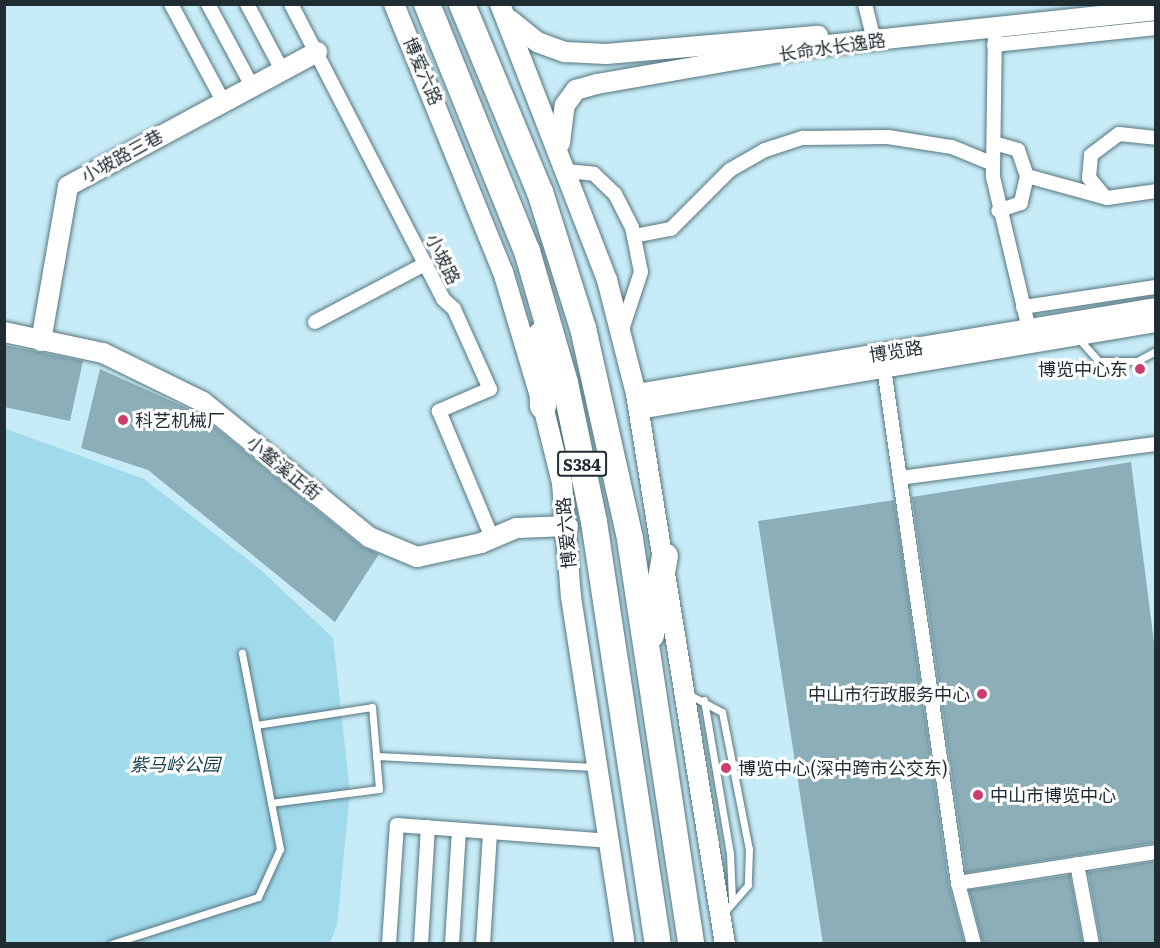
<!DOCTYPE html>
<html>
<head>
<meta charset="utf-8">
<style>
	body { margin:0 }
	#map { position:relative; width:1160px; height:948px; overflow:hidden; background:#c8ecf7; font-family:Literata,"Noto Sans SC",serif }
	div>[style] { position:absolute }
	.green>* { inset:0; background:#a1daeb }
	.building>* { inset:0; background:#8caeb9 }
	.roads { filter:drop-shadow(0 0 2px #55757f) drop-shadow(0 0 2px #55757f) }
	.lane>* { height:7px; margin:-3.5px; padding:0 3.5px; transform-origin:3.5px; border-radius:3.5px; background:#fff }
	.street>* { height:14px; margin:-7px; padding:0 7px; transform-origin:7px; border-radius:7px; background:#fff }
	.secondary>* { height:20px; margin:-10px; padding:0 10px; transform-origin:10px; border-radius:10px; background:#fff }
	.highway>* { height:26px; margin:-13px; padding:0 13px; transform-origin:13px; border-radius:13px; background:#fff }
	.dots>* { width:16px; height:16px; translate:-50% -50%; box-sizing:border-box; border:3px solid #fff; border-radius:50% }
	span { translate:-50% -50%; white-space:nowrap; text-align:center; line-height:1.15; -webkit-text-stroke:6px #fff; paint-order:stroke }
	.shield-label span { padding:2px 4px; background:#fff; border:2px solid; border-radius:4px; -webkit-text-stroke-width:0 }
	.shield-label { font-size:16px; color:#1f2c31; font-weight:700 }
	.street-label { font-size:18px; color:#1f2c31 }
	.poi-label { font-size:18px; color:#1f2c31 }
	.right { translate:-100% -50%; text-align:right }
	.left { translate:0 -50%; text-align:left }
	.park-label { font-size:18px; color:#15404c; font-style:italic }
	.frame { position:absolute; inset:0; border:6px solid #1f2c31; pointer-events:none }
</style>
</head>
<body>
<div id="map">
	<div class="green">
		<div style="clip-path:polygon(4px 428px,144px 479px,261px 570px,333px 638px,350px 792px,337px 925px,330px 943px,5px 943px)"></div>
	</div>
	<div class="building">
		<div style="clip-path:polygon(4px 345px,83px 361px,70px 421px,4px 407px)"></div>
		<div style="clip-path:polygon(100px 369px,196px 412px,361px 546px,379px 554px,335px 622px,148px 470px,81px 448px)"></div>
		<div style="clip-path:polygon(1131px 462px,1155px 650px,1155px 843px,966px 873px,912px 497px)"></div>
		<div style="clip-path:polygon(894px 500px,949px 885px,965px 944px,823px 944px,758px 521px)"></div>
		<div style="clip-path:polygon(1155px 861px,1154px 944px,1101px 944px,1088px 872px)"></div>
		<div style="clip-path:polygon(1070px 875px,1083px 944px,983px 944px,969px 890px)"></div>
	</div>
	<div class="roads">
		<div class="lane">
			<div style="left:1078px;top:338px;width:31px;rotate:48deg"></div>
			<div style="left:1099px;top:361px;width:38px"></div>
			<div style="left:1137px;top:361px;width:21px;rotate:-28deg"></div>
			<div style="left:688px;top:694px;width:38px;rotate:28deg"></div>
			<div style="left:722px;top:712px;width:140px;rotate:78.9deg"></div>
			<div style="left:749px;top:849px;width:36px;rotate:92deg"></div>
			<div style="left:748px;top:885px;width:37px;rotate:131deg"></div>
			<div style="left:704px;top:700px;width:156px;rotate:80.4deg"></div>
			<div style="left:730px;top:854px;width:46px;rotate:87.5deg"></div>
			<div style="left:256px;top:725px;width:117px;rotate:-8.8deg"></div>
			<div style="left:372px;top:707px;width:82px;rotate:85.1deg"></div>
			<div style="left:379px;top:789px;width:109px;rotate:172.6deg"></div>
			<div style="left:376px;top:756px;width:219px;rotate:2.9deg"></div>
			<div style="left:111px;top:944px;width:154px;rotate:-17.7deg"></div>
			<div style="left:258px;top:897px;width:53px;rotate:-65.4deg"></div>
			<div style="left:280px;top:849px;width:200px;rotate:-101deg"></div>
		</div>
		<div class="street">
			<div style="left:171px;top:4px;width:110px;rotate:61.8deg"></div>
			<div style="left:208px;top:4px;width:93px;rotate:61.8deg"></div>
			<div style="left:247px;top:4px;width:75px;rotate:62.1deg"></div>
			<div style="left:291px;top:4px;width:332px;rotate:62.7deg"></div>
			<div style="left:443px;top:299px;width:15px;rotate:42deg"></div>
			<div style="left:454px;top:309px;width:88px;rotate:65.8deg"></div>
			<div style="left:490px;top:389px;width:56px;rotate:156.7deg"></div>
			<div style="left:439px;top:411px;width:138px;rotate:67.3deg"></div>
			<div style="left:865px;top:4px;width:37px;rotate:76deg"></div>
			<div style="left:995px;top:28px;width:149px;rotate:90.8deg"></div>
			<div style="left:993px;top:177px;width:156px;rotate:76.7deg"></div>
			<div style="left:994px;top:45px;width:163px;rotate:-6deg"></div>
			<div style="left:994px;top:143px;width:25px;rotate:16deg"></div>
			<div style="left:1018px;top:150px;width:28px;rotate:71deg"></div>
			<div style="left:1027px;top:176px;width:28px;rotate:103deg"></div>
			<div style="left:1021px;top:203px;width:24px;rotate:161deg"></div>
			<div style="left:567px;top:171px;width:27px;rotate:6deg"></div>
			<div style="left:594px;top:174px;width:29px;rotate:44deg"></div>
			<div style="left:615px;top:194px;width:37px;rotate:63deg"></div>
			<div style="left:632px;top:227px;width:46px;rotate:78.7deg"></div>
			<div style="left:641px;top:272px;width:64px;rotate:108.2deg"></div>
			<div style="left:1027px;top:176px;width:83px;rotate:15.4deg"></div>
			<div style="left:1107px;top:198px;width:49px;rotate:-8.1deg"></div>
			<div style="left:1105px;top:197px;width:25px;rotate:-130deg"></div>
			<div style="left:1089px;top:178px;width:23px;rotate:-85deg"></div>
			<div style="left:1091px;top:155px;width:35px;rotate:-37deg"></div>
			<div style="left:1119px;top:134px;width:37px;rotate:6deg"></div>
			<div style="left:634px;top:236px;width:38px;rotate:-11deg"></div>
			<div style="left:671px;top:229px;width:83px;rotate:-45deg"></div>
			<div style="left:730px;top:170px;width:40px;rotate:-29.7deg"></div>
			<div style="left:765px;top:150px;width:40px;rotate:-18deg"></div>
			<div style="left:803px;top:138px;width:85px;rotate:-0.7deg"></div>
			<div style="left:888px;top:137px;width:65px;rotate:8.9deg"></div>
			<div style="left:952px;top:147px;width:44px;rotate:22.5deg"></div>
			<div style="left:1023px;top:307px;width:134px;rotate:-8.6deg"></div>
			<div style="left:315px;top:322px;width:124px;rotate:-27.8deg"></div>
			<div style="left:884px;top:368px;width:520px;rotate:81.82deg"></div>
			<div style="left:958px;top:883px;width:63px;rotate:75.3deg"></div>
			<div style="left:900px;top:478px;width:258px;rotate:-7.6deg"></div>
			<div style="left:1077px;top:864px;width:81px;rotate:79.4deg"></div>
			<div style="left:958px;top:883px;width:200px;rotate:-8.9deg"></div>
			<div style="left:389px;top:944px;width:119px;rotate:-86.2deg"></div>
			<div style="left:397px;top:825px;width:214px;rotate:4.3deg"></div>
			<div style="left:421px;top:944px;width:117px;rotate:-86.6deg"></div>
			<div style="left:452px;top:944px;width:114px;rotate:-86.5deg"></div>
			<div style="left:483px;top:944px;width:112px;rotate:-86.4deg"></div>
		</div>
		<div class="secondary">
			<div style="left:394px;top:4px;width:289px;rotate:67.9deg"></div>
			<div style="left:503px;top:272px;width:140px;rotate:73.4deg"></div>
			<div style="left:543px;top:406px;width:79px;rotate:76.1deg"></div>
			<div style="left:562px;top:483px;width:114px;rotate:85.5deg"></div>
			<div style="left:571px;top:597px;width:351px;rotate:81.2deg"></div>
			<div style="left:500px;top:4px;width:296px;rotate:68.8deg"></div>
			<div style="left:607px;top:280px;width:118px;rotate:75.7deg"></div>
			<div style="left:636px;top:394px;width:557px;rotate:80.81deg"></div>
			<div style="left:510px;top:20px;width:35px;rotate:39deg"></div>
			<div style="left:537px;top:42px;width:30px;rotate:20deg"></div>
			<div style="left:565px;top:52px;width:41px;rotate:2.8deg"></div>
			<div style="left:606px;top:54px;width:213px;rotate:-4.9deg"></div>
			<div style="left:560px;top:143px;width:38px;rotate:-83deg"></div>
			<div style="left:565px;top:105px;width:19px;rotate:-54deg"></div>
			<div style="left:576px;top:90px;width:22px;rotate:-16deg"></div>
			<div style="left:597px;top:84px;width:216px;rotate:-9.9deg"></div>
			<div style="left:810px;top:47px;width:348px;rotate:-6.1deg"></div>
			<div style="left:4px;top:332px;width:101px;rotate:12deg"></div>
			<div style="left:103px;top:353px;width:111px;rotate:26.1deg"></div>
			<div style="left:203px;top:402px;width:214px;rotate:39.1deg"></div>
			<div style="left:369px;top:537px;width:52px;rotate:22.6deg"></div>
			<div style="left:417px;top:557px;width:66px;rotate:-12.3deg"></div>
			<div style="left:481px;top:543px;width:39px;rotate:-23deg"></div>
			<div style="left:517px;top:528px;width:51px;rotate:-2.2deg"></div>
			<div style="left:41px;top:341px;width:157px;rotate:-80.1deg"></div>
			<div style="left:68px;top:186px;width:283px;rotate:-28.3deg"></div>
			<div style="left:636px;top:394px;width:527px;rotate:-9.39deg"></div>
			<div style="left:639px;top:409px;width:524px;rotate:-9.55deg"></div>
		</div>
		<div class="highway">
			<div style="left:427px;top:4px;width:266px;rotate:68deg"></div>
			<div style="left:527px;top:251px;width:137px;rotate:73.9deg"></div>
			<div style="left:565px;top:383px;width:142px;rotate:78.2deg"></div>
			<div style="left:594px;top:522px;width:427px;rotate:81.4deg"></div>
			<div style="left:462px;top:4px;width:204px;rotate:67.5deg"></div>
			<div style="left:540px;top:192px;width:143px;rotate:72.5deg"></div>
			<div style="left:583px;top:328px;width:216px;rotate:77.4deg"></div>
			<div style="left:630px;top:539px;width:410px;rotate:81.4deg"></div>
			<div style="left:541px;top:335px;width:71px;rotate:88.4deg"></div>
			<div style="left:651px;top:635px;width:80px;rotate:-80deg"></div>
		</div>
	</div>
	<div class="dots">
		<div style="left:1140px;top:369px;background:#ca3d6e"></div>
		<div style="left:123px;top:420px;background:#ca3d6e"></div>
		<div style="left:982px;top:694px;background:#ca3d6e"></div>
		<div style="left:726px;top:768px;background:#ca3d6e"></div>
		<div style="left:978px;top:795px;background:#ca3d6e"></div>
	</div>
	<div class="shield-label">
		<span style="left:582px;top:464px">S384</span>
	</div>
	<div class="street-label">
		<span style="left:832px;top:47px;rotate:-8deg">长命水长逸路</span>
		<span style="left:423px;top:71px;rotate:67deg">博爱六路</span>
		<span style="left:122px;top:156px;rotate:-29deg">小坡路三巷</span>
		<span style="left:443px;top:259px;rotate:63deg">小坡路</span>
		<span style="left:896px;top:351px;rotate:-9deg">博览路</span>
		<span style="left:284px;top:468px;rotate:39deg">小鳌溪正街</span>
		<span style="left:566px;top:533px;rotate:-95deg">博爱六路</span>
	</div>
	<div class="poi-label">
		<span class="right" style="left:1128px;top:369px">博览中心东</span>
		<span class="left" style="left:135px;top:420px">科艺机械厂</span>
		<span class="right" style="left:970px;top:694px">中山市行政服务中心</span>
		<span class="left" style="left:738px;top:768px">博览中心(深中跨市公交东)</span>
		<span class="left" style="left:990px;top:795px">中山市博览中心</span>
	</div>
	<div class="park-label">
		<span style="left:175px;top:764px">紫马岭公园</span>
	</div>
	<div class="frame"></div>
</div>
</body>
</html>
